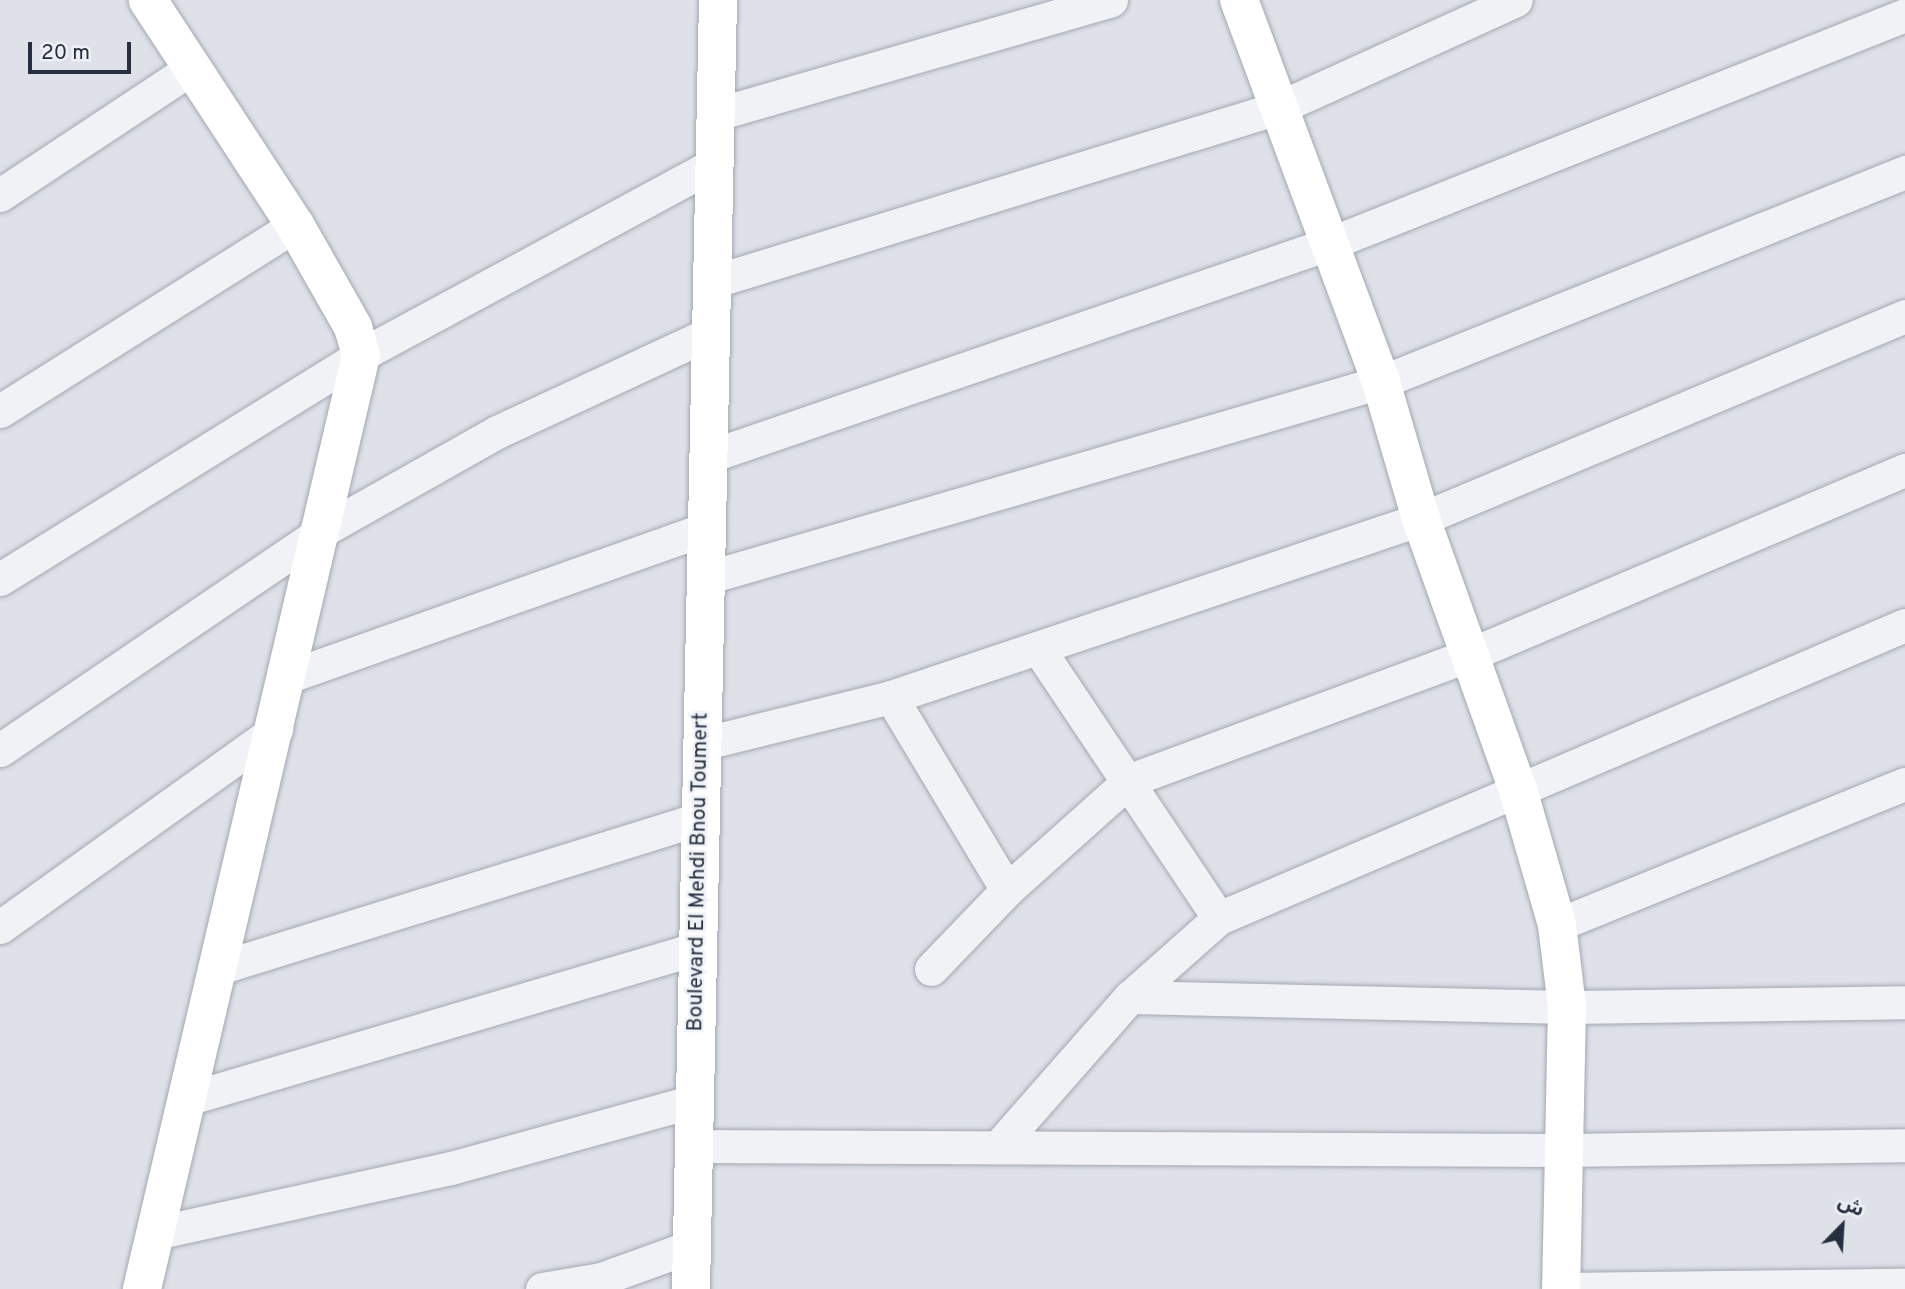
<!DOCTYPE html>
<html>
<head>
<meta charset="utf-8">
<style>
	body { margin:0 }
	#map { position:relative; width:1905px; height:1289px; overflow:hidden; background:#dee1e8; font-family:Overpass,"Noto Sans Arabic",sans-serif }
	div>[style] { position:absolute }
	.roads { filter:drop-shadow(0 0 2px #a3a8b2) drop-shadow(0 0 2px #a3a8b2) }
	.street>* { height:33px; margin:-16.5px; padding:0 16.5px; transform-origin:16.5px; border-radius:16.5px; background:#f0f2f6 }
	.secondary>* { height:38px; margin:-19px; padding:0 19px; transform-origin:19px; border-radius:19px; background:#fff }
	span { translate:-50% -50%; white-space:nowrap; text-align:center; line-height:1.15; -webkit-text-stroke:5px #edf0f5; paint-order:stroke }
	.street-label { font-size:21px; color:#272f3f }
	.north { position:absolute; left:1807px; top:1191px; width:70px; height:70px; -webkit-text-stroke:5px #edf0f5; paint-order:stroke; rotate:24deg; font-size:19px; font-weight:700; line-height:28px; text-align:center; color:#272f3f }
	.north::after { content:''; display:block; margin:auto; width:24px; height:32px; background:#272f3f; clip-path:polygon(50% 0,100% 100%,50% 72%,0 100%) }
	.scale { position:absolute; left:28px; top:42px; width:103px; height:32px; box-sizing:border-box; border:4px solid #272f3f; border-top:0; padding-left:9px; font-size:21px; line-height:24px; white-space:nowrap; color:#272f3f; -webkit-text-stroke:5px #edf0f5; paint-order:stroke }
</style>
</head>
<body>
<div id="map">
	<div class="roads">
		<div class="street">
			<div style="left:717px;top:114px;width:410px;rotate:-16.1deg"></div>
			<div style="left:0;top:195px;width:230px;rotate:-33.5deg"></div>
			<div style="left:712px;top:282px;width:592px;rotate:-17.09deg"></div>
			<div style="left:1278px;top:108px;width:261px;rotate:-24.4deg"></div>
			<div style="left:0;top:411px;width:349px;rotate:-32.2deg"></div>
			<div style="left:713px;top:455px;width:653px;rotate:-18.93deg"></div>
			<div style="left:1331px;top:243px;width:618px;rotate:-21.66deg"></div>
			<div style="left:706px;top:578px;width:703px;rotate:-16.19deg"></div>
			<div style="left:1381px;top:382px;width:565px;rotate:-21.84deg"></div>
			<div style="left:0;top:579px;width:425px;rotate:-31.8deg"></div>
			<div style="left:361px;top:355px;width:401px;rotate:-28.4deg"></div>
			<div style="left:1038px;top:648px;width:325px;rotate:56.2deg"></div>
			<div style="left:290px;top:676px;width:444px;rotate:-19.5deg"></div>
			<div style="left:891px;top:697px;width:225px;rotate:59deg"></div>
			<div style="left:701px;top:744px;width:196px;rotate:-13.9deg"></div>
			<div style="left:891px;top:697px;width:559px;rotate:-18.56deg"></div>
			<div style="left:1421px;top:519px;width:525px;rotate:-22.75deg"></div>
			<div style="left:0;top:750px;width:393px;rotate:-34.2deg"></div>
			<div style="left:325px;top:529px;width:197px;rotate:-29.4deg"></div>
			<div style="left:497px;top:432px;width:235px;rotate:-24.9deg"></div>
			<div style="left:1557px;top:925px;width:375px;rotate:-22.1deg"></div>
			<div style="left:0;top:927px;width:340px;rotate:-35.6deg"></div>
			<div style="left:219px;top:968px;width:503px;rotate:-17.25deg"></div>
			<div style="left:931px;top:969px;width:110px;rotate:-46.1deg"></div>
			<div style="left:1007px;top:890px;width:165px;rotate:-41.8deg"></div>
			<div style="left:1130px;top:780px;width:361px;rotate:-20.2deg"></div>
			<div style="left:1469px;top:655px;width:474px;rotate:-23deg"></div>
			<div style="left:1130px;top:997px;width:119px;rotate:-41.6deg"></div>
			<div style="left:1219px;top:918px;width:746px;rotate:-23.13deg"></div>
			<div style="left:187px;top:1099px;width:533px;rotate:-16.46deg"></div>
			<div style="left:695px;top:1146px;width:868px;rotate:0.26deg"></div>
			<div style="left:1563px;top:1150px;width:342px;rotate:-0.8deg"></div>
			<div style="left:998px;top:1147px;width:200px;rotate:-48.7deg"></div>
			<div style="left:1130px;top:997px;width:437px;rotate:1.3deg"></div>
			<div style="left:1567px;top:1007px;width:338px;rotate:-0.8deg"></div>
			<div style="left:155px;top:1233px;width:303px;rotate:-12.4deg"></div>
			<div style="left:451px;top:1168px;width:252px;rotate:-15.4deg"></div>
			<div style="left:542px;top:1289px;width:60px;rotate:-9.6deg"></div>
			<div style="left:601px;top:1279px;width:97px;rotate:-19.9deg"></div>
			<div style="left:1559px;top:1289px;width:346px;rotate:-0.7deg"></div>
		</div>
		<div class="secondary">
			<div style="left:1239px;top:0;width:408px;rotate:69.6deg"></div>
			<div style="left:1381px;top:382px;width:143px;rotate:73.7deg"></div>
			<div style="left:1421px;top:519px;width:291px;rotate:70.3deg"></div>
			<div style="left:1519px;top:793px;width:137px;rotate:73.9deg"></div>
			<div style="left:1557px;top:925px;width:83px;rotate:83deg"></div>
			<div style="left:1567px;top:1007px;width:282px;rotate:91.2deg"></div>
			<div style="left:142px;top:1289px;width:959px;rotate:-76.8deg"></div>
			<div style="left:361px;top:355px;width:29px;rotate:-106deg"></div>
			<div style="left:353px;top:327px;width:117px;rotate:-119.6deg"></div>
			<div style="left:295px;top:225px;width:269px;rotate:-123.2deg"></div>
			<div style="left:691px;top:1289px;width:1289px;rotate:-88.8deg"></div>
		</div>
	</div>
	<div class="street-label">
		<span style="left:699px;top:872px;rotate:-89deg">Boulevard El Mehdi Bnou Toumert</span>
	</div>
	<div class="north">ش</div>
	<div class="scale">20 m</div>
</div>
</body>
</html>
